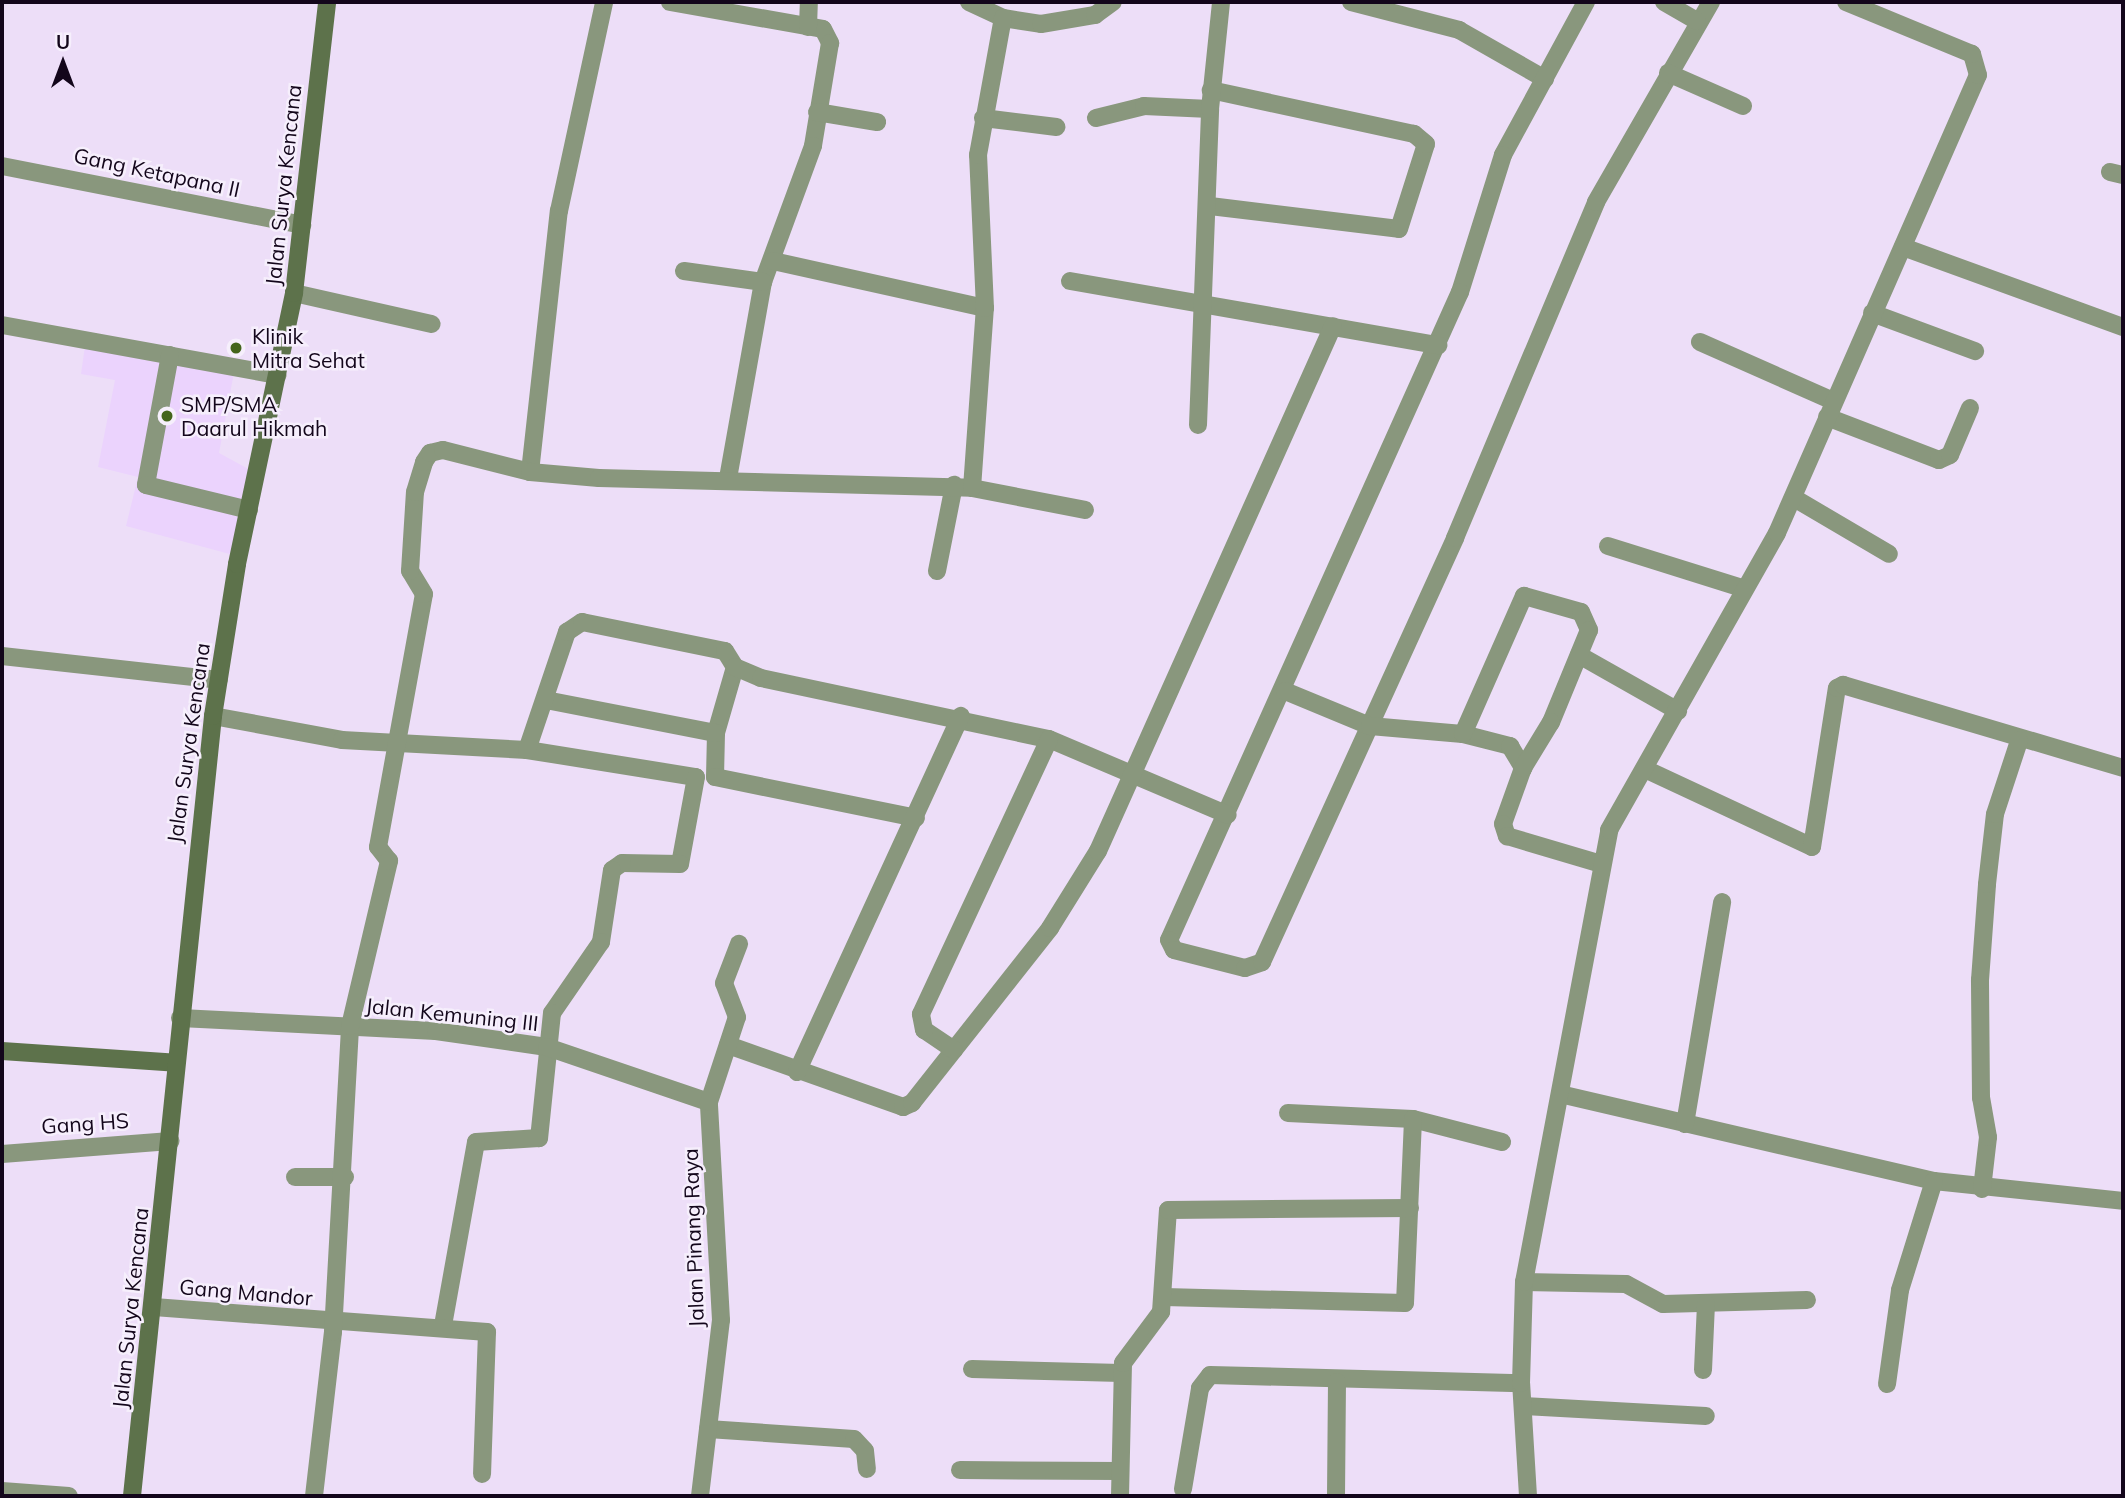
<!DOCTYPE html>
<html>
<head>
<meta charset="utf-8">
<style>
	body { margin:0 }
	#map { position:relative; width:2125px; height:1498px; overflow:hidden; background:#eddef8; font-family:Mulish,sans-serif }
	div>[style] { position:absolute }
	.built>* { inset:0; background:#ebd3fd }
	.street>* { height:18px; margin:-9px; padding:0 9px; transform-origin:9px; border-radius:9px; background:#89977d }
	.secondary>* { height:18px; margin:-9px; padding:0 9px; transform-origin:9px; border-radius:9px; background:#5d724b }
	.dots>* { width:19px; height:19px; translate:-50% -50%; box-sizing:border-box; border:4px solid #f6effc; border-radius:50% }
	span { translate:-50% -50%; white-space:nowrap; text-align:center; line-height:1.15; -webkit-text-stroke:5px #f6effc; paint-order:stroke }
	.street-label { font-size:21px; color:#13061b }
	.poi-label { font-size:21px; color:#13061b }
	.left { translate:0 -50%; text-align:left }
	.frame { position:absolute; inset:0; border:4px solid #13061b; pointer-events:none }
	.north { position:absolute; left:28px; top:28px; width:70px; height:70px; -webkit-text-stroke:5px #f6effc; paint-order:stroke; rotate:0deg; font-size:19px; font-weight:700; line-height:28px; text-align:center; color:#13061b }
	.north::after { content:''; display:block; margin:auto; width:24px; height:32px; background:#13061b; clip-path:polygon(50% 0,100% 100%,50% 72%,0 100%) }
</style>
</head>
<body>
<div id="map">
	<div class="built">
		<div style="clip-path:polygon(86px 339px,235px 367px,219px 453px,254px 472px,237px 556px,126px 526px,138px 477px,98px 467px,115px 380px,81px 374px)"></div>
	</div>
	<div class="street">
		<div style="left:670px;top:2px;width:155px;rotate:10deg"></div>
		<div style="left:823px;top:29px;width:16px;rotate:63deg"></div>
		<div style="left:830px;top:43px;width:104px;rotate:99.4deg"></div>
		<div style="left:813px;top:146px;width:145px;rotate:110.2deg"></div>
		<div style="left:763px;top:282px;width:199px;rotate:100.1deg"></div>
		<div style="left:969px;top:2px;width:38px;rotate:25deg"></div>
		<div style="left:1003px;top:18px;width:38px;rotate:9deg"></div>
		<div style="left:1041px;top:24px;width:55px;rotate:-9.5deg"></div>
		<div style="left:1095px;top:15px;width:22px;rotate:-36deg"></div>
		<div style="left:1351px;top:2px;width:112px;rotate:14.5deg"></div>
		<div style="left:1459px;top:30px;width:99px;rotate:29.7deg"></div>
		<div style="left:1586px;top:2px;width:174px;rotate:118.5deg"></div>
		<div style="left:1503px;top:155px;width:144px;rotate:107.4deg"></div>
		<div style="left:1460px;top:292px;width:710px;rotate:114.18deg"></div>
		<div style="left:1169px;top:940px;width:11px;rotate:63deg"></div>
		<div style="left:1174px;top:950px;width:73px;rotate:14.2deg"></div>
		<div style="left:1245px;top:968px;width:18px;rotate:-19deg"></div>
		<div style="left:1262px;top:962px;width:466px;rotate:-65.5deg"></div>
		<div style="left:1455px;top:538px;width:364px;rotate:-67.2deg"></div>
		<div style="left:1596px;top:202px;width:231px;rotate:-60.1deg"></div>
		<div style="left:1664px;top:2px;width:38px;rotate:30deg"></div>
		<div style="left:808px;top:27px;width:25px;rotate:-88deg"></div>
		<div style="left:1668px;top:73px;width:82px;rotate:23.7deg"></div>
		<div style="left:817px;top:112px;width:61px;rotate:9.5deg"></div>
		<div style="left:983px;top:118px;width:74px;rotate:7deg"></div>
		<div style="left:1096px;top:118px;width:49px;rotate:-14deg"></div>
		<div style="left:1144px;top:106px;width:66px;rotate:2.6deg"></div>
		<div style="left:2px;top:166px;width:306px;rotate:11.1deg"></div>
		<div style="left:2110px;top:172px;width:13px;rotate:13deg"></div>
		<div style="left:1210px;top:206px;width:190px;rotate:6.9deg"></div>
		<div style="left:1399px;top:229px;width:89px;rotate:-72.4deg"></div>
		<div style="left:1426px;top:144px;width:16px;rotate:-140deg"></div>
		<div style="left:1414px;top:134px;width:208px;rotate:-167.8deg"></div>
		<div style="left:1903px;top:247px;width:234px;rotate:20deg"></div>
		<div style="left:773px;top:261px;width:217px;rotate:12.5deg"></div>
		<div style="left:684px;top:271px;width:80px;rotate:7.9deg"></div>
		<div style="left:1070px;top:281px;width:374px;rotate:9.9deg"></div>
		<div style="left:294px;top:293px;width:141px;rotate:12.7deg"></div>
		<div style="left:1872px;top:313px;width:110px;rotate:20.3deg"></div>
		<div style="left:2px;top:325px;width:280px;rotate:10.3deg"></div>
		<div style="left:1700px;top:342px;width:145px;rotate:23.9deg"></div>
		<div style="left:170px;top:355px;width:132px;rotate:100.5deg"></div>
		<div style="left:146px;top:485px;width:106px;rotate:13.6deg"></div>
		<div style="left:1827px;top:417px;width:120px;rotate:21deg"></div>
		<div style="left:1939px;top:460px;width:12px;rotate:-24deg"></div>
		<div style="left:1950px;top:455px;width:51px;rotate:-66.9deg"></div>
		<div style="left:1198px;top:425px;width:316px;rotate:-87.8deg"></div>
		<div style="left:1210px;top:109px;width:108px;rotate:-84.1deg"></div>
		<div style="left:530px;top:472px;width:263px;rotate:-83.7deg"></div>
		<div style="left:559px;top:211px;width:214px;rotate:-77.8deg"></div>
		<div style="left:972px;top:488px;width:115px;rotate:11deg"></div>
		<div style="left:1794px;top:498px;width:110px;rotate:30.5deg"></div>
		<div style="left:1608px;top:546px;width:140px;rotate:17.4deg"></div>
		<div style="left:937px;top:571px;width:88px;rotate:-78.8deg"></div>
		<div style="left:1579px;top:655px;width:114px;rotate:29.5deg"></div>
		<div style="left:2px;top:656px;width:218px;rotate:6.3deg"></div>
		<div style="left:735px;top:667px;width:69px;rotate:106.1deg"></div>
		<div style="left:716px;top:733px;width:44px;rotate:91.3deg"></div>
		<div style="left:715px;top:777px;width:205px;rotate:11.5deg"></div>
		<div style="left:1285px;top:691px;width:92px;rotate:22.4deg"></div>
		<div style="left:1370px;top:726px;width:93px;rotate:4.9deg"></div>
		<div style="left:1463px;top:734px;width:49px;rotate:14.3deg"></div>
		<div style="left:1510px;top:746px;width:26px;rotate:59deg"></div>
		<div style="left:1523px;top:768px;width:59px;rotate:109.7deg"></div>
		<div style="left:1503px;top:824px;width:13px;rotate:72deg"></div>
		<div style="left:1507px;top:836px;width:98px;rotate:16.6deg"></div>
		<div style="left:551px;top:701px;width:168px;rotate:11deg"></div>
		<div style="left:213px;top:716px;width:131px;rotate:10.5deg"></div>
		<div style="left:342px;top:740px;width:185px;rotate:3.1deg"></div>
		<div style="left:527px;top:750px;width:171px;rotate:9.1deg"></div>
		<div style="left:696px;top:777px;width:88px;rotate:100.4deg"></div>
		<div style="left:680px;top:864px;width:58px;rotate:-179deg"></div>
		<div style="left:622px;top:863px;width:12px;rotate:145deg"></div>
		<div style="left:612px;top:870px;width:73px;rotate:98.7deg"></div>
		<div style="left:601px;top:942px;width:86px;rotate:124.6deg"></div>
		<div style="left:552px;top:1013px;width:126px;rotate:95.9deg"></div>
		<div style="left:539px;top:1138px;width:63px;rotate:176.4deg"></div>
		<div style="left:476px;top:1142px;width:186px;rotate:100.2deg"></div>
		<div style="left:1463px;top:734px;width:151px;rotate:-66.2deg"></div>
		<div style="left:1524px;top:596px;width:59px;rotate:15.7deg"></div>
		<div style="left:1581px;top:612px;width:20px;rotate:66deg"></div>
		<div style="left:1589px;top:630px;width:100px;rotate:112.4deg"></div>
		<div style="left:1551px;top:722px;width:54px;rotate:121.3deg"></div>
		<div style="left:527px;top:750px;width:125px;rotate:-71.3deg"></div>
		<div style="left:567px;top:632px;width:18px;rotate:-34deg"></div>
		<div style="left:582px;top:622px;width:146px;rotate:11.5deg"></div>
		<div style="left:725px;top:651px;width:19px;rotate:58deg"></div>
		<div style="left:735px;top:667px;width:28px;rotate:23deg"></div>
		<div style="left:761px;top:678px;width:294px;rotate:12deg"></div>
		<div style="left:1049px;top:739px;width:194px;rotate:23deg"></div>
		<div style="left:1645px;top:769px;width:184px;rotate:25deg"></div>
		<div style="left:1812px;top:847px;width:161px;rotate:-81.1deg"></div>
		<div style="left:1837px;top:688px;width:7px;rotate:-27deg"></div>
		<div style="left:1843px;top:685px;width:292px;rotate:16.5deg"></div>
		<div style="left:180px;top:1018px;width:256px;rotate:2.9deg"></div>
		<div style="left:436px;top:1031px;width:112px;rotate:8.2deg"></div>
		<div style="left:547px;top:1047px;width:171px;rotate:18.8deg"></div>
		<div style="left:728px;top:1045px;width:186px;rotate:19.5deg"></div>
		<div style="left:903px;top:1107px;width:10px;rotate:-24deg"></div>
		<div style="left:912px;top:1103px;width:223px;rotate:-51.7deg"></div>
		<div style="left:1050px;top:928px;width:91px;rotate:-58.1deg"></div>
		<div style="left:1098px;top:851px;width:575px;rotate:-65.89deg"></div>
		<div style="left:954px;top:1050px;width:36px;rotate:-146deg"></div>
		<div style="left:924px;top:1030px;width:16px;rotate:-101deg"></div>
		<div style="left:921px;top:1014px;width:303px;rotate:-65deg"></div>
		<div style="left:797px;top:1072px;width:392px;rotate:-65.3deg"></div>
		<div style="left:1560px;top:1094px;width:384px;rotate:13.1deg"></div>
		<div style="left:1934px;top:1181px;width:190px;rotate:6deg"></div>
		<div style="left:1288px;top:1113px;width:125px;rotate:2.7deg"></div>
		<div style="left:1413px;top:1119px;width:92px;rotate:14.5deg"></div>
		<div style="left:1685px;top:1124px;width:225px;rotate:-80.5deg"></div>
		<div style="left:2px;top:1154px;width:169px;rotate:-4.4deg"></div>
		<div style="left:295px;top:1177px;width:50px"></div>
		<div style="left:1982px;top:1189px;width:52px;rotate:-83.4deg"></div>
		<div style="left:1988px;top:1137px;width:40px;rotate:-100deg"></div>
		<div style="left:1981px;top:1098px;width:118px;rotate:-90.5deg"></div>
		<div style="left:1980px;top:980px;width:96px;rotate:-85.8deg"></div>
		<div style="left:1987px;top:884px;width:70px;rotate:-83.5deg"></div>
		<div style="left:1995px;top:814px;width:77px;rotate:-71.8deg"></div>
		<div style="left:1524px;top:1282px;width:102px;rotate:1.1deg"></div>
		<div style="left:1626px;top:1284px;width:42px;rotate:28.4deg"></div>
		<div style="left:1663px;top:1304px;width:144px;rotate:-1.6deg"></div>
		<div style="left:1164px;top:1297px;width:241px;rotate:1.4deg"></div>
		<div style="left:1405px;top:1303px;width:184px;rotate:-87.5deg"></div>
		<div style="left:154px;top:1307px;width:334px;rotate:4.3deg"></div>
		<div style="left:487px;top:1332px;width:142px;rotate:92deg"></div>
		<div style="left:972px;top:1369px;width:149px;rotate:1.5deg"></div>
		<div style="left:1703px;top:1370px;width:66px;rotate:-87.4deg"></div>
		<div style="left:1887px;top:1384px;width:95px;rotate:-82.1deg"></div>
		<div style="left:1900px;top:1290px;width:114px;rotate:-72.7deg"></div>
		<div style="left:1523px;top:1406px;width:183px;rotate:3.1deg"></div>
		<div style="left:708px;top:1429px;width:146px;rotate:3.9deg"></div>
		<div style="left:854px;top:1439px;width:16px;rotate:47deg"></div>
		<div style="left:865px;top:1451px;width:18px;rotate:84deg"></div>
		<div style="left:960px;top:1470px;width:160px;rotate:0.4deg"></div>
		<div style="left:1183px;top:1489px;width:102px;rotate:-80.4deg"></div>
		<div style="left:1200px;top:1388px;width:16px;rotate:-52deg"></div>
		<div style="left:1210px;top:1375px;width:311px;rotate:1.5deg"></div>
		<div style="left:2px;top:1491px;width:67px;rotate:4.3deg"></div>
		<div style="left:314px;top:1496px;width:165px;rotate:-83.4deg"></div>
		<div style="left:333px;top:1332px;width:306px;rotate:-86.8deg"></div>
		<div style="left:350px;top:1026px;width:170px;rotate:-76.7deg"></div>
		<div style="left:389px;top:861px;width:18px;rotate:-128deg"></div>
		<div style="left:378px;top:847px;width:257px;rotate:-79.7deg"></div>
		<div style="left:424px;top:594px;width:27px;rotate:-121deg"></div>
		<div style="left:410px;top:571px;width:79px;rotate:-86.4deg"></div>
		<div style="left:415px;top:492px;width:31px;rotate:-73deg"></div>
		<div style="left:424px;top:462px;width:11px;rotate:-56deg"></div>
		<div style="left:430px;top:453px;width:13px;rotate:-13deg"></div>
		<div style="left:443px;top:450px;width:90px;rotate:14.2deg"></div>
		<div style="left:530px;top:472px;width:69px;rotate:5deg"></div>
		<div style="left:599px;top:478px;width:373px;rotate:1.5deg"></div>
		<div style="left:972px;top:488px;width:180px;rotate:-85.9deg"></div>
		<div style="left:985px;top:308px;width:153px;rotate:-92.6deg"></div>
		<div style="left:978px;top:155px;width:139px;rotate:-79.7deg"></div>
		<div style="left:700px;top:1496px;width:177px;rotate:-83.2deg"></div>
		<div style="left:721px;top:1320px;width:218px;rotate:-93.2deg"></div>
		<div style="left:709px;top:1102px;width:89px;rotate:-71.8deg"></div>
		<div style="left:737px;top:1017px;width:36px;rotate:-111deg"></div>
		<div style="left:724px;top:983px;width:42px;rotate:-69deg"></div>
		<div style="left:1120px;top:1496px;width:133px;rotate:-88.7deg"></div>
		<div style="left:1123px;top:1363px;width:64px;rotate:-53.3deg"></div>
		<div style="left:1161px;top:1312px;width:102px;rotate:-86.1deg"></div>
		<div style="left:1168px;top:1210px;width:242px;rotate:-0.5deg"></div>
		<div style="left:1336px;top:1496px;width:114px;rotate:-89.5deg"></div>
		<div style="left:1528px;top:1496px;width:113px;rotate:-93.5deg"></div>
		<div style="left:1521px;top:1383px;width:101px;rotate:-88.3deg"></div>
		<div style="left:1524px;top:1282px;width:460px;rotate:-79.3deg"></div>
		<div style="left:1609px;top:830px;width:341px;rotate:-60.5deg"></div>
		<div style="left:1777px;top:533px;width:500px;rotate:-66.31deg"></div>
		<div style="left:1978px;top:75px;width:22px;rotate:-106deg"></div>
		<div style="left:1972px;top:54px;width:136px;rotate:-157.6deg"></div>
	</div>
	<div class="secondary">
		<div style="left:2px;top:1051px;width:174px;rotate:3.9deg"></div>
		<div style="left:132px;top:1496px;width:784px;rotate:-84.07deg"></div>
		<div style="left:213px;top:716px;width:154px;rotate:-81deg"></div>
		<div style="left:237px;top:564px;width:277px;rotate:-78.1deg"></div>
		<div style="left:294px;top:293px;width:293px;rotate:-83.5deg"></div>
	</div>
	<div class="dots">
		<div style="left:236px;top:348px;background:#44651c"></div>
		<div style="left:167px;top:416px;background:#44651c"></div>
	</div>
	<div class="street-label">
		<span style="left:157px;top:172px;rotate:12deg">Gang Ketapana II</span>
		<span style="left:283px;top:185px;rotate:-84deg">Jalan Surya Kencana</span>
		<span style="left:188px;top:743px;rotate:-82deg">Jalan Surya Kencana</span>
		<span style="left:452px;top:1014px;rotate:6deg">Jalan Kemuning III</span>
		<span style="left:85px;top:1123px;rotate:-4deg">Gang HS</span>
		<span style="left:693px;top:1238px;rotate:-92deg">Jalan Pinang Raya</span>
		<span style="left:246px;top:1292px;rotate:5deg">Gang Mandor</span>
		<span style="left:130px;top:1308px;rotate:-84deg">Jalan Surya Kencana</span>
	</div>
	<div class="poi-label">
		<span class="left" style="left:252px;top:348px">Klinik<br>Mitra Sehat</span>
		<span class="left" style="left:181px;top:416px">SMP/SMA<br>Daarul Hikmah</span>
	</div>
	<div class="frame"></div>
	<div class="north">U</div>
</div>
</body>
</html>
